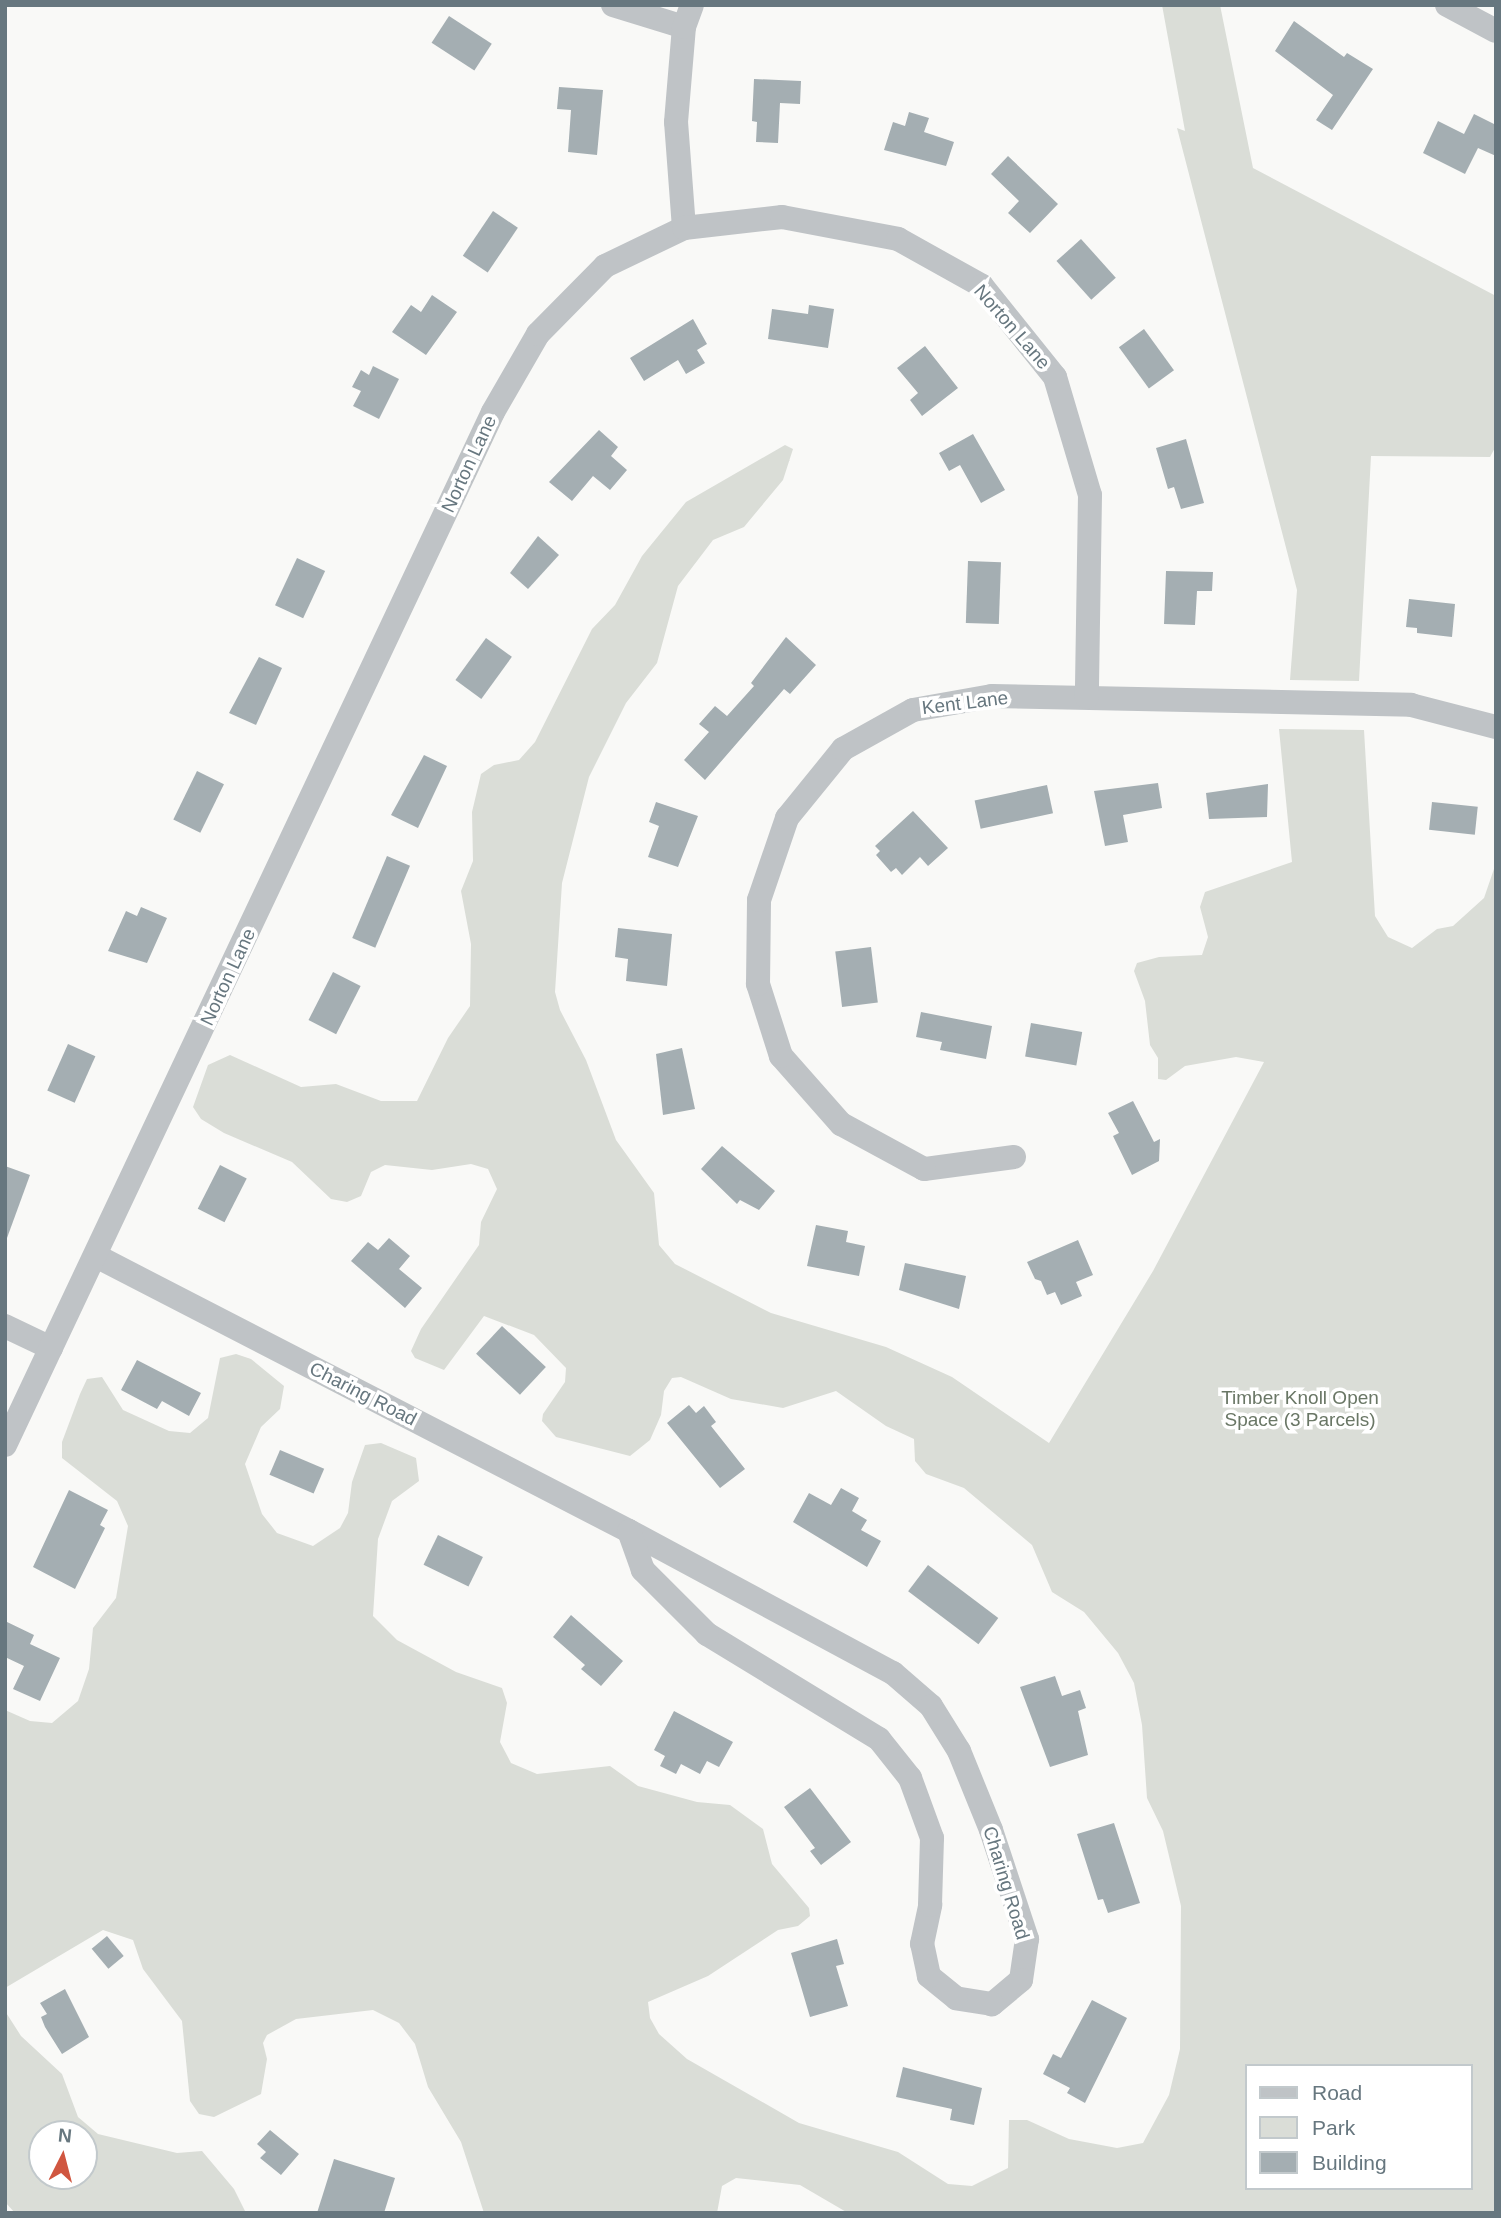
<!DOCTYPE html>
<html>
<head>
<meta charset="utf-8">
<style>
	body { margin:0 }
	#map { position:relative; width:1501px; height:2218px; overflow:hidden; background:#f9f9f7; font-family:Helvetica,sans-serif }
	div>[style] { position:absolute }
	.green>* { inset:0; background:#daddd7 }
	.building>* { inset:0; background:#a4aeb2; transform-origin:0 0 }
	.minor>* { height:24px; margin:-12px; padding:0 12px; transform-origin:12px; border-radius:12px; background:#bfc3c6 }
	span { translate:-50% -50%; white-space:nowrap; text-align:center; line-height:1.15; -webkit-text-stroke:7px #fff; paint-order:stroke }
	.street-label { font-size:19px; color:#67777f }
	.park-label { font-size:19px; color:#6a7766 }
	.frame { position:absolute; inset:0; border:7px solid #67777f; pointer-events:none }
	.legend { position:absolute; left:1245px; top:2064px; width:228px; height:126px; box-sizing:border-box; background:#fff; border:2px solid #c2c9cc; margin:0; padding:9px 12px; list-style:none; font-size:21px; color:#67777f }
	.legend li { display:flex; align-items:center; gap:14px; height:35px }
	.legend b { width:35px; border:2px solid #c2c9cc }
	.north { position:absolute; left:28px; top:2120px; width:70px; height:70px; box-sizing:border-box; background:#fff; border:2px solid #c2c9cc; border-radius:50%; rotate:6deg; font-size:19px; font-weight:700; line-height:28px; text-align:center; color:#67777f }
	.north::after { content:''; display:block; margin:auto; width:24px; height:32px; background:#d05640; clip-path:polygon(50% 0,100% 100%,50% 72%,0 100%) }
</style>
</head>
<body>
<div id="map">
	<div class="green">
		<div style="clip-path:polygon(1162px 5px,1220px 5px,1253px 168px,1496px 296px,1496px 446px,1490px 457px,1371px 456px,1359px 681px,1290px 680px,1297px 590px,1177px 128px,1185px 131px)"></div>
		<div style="clip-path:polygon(evenodd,785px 445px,793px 449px,783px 480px,744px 527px,713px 540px,678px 586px,657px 663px,626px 703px,589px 777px,562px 883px,555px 992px,560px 1010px,586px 1060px,616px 1140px,654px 1193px,659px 1245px,675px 1264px,771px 1313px,886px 1347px,952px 1377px,1049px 1443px,1153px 1271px,1264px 1062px,1236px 1057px,1185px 1066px,1166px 1080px,1158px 1079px,1158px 1058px,1150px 1045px,1145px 1001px,1134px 971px,1137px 963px,1159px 957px,1202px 955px,1208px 937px,1200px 907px,1205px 892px,1292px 862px,1279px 729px,1364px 730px,1375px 916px,1388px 937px,1412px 948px,1437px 929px,1453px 926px,1484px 898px,1496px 863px,1496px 2213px,848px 2213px,800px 2185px,736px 2178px,722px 2186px,717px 2213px,484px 2213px,461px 2142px,428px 2087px,415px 2044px,399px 2023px,373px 2010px,296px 2019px,267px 2035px,263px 2043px,267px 2059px,261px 2094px,214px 2117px,199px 2114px,190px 2101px,182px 2021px,143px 1969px,133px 1940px,103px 1930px,5px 1988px,5px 1710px,30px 1721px,52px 1723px,78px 1701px,89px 1669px,93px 1628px,116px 1598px,128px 1526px,117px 1501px,62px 1458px,62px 1442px,80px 1394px,87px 1379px,102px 1377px,123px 1410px,169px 1431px,190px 1433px,208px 1418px,220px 1358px,236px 1354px,251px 1359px,284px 1386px,280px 1409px,261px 1427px,245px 1464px,262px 1514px,277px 1533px,313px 1546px,340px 1528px,348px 1513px,352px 1482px,365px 1445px,381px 1443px,416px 1458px,419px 1481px,392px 1501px,378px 1539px,373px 1616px,397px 1640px,456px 1672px,502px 1688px,507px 1703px,500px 1742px,511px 1763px,537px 1774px,610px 1766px,638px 1786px,697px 1802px,730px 1805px,763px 1829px,772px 1864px,809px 1908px,810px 1916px,798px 1926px,778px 1930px,708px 1976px,648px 2002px,650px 2018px,659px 2034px,687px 2059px,799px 2123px,898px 2152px,948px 2184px,972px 2186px,1008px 2168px,1009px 2120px,1027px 2120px,1069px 2139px,1117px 2148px,1143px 2143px,1169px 2095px,1180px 2049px,1181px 1906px,1163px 1831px,1147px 1798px,1142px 1725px,1134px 1683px,1118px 1653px,1084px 1612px,1052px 1592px,1032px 1545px,964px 1488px,926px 1474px,915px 1461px,914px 1439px,886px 1426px,836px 1391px,783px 1408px,731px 1399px,681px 1377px,672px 1378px,664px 1391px,661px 1415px,650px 1440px,630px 1456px,556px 1437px,542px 1421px,543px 1414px,565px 1382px,566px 1368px,534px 1335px,484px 1316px,444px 1370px,415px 1358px,411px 1351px,421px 1329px,479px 1245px,481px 1222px,497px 1189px,488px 1169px,471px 1164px,432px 1170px,385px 1165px,371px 1172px,361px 1196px,347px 1202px,331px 1199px,292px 1162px,224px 1133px,201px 1119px,193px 1107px,208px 1065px,230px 1055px,301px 1087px,336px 1084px,381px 1101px,417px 1101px,448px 1038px,470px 1006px,471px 944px,461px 891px,473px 861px,472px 812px,481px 774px,494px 765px,519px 760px,535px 742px,592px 629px,615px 605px,642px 556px,686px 502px,785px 445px,1247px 2066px,1471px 2066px,1471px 2188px,1247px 2188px,1247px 2066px)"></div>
		<div style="clip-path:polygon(evenodd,5px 2011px,21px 2036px,62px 2074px,78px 2117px,98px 2134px,177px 2153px,202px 2151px,234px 2189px,246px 2213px,15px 2213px,5px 2202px,5px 2011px,84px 2134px,84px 2176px,42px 2176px,42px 2134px,84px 2134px)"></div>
	</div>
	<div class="building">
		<div style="left:449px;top:16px;width:51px;height:32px;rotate:33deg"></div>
		<div style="clip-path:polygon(1294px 21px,1344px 57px,1347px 53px,1373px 69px,1332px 130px,1316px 120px,1333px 95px,1275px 51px)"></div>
		<div style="clip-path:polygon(754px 79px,801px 81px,800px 104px,780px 103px,778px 143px,756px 142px,757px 122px,752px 121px)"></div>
		<div style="clip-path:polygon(559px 87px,603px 90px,597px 155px,568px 152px,571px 110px,557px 109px)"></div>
		<div style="clip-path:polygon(909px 112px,929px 118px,924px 132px,954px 142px,946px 166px,884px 150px,893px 122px,905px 126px)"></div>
		<div style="clip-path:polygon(1474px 114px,1496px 125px,1496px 156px,1478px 148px,1465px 174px,1423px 153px,1438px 121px,1464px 134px)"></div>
		<div style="clip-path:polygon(1008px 156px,1058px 204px,1030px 233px,1008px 213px,1019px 201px,991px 174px)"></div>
		<div style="left:493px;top:211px;width:30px;height:54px;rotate:34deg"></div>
		<div style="left:1081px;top:239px;width:52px;height:33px;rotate:48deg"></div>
		<div style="clip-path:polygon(432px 295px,457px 312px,426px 355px,392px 332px,411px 305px,421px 312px)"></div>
		<div style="clip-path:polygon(809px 305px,834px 309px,828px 348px,768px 339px,772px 309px,808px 314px)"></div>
		<div style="clip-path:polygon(693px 319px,707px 344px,697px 350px,705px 363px,686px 374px,678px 360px,644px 381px,630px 358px)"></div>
		<div style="left:1144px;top:329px;width:51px;height:31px;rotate:54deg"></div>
		<div style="clip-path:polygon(925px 346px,958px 388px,922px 416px,910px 400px,918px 393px,897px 368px)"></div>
		<div style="clip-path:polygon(373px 366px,399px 379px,379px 419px,353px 406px,361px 391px,352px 387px,361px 370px,369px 375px)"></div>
		<div style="clip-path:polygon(599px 430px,618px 447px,611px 456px,627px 470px,610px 490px,593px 476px,572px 501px,549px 482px)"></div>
		<div style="clip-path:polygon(973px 434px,1005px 490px,981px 503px,960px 465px,949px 471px,939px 453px)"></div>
		<div style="clip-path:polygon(1186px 439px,1204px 503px,1181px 509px,1174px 487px,1168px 489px,1156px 448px)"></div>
		<div style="clip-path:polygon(538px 536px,559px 555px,528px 589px,510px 573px)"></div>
		<div style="left:297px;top:558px;width:31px;height:52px;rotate:25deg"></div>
		<div style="left:968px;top:561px;width:33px;height:62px;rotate:2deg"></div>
		<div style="clip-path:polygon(1166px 571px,1213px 572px,1212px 591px,1197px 591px,1195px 625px,1164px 624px)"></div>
		<div style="clip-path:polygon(1409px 599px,1455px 604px,1452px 637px,1417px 633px,1417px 628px,1406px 627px)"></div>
		<div style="clip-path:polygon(786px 637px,816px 665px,790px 694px,784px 689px,705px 780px,684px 760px,709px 732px,699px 724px,715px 706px,727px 716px,754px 686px,751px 683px)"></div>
		<div style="left:486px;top:638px;width:32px;height:52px;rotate:36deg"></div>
		<div style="clip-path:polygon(259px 657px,282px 668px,256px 725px,229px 713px)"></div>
		<div style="clip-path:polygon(424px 755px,447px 766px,418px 828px,391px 815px)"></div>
		<div style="left:197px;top:771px;width:30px;height:54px;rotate:26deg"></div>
		<div style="clip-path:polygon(1158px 783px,1162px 808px,1123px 815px,1128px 842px,1105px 846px,1094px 791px)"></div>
		<div style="clip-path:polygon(1268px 784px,1267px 817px,1209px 819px,1206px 793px)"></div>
		<div style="left:1047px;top:785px;width:29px;height:74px;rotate:78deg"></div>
		<div style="clip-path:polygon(656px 802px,698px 816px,678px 867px,648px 857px,659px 826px,649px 822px)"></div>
		<div style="left:1432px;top:802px;width:46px;height:28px;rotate:6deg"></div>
		<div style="clip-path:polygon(913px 811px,948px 848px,928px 866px,920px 857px,902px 875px,896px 868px,891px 872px,876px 855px,880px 851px,875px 846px)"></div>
		<div style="left:387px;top:856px;width:25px;height:89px;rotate:23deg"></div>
		<div style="clip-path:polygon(141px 907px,167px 918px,147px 963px,108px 951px,126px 911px,137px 916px)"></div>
		<div style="clip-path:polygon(618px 928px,672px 934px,667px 986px,626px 981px,628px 959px,615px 957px)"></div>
		<div style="left:871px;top:947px;width:56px;height:36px;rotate:83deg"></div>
		<div style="left:333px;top:972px;width:31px;height:54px;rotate:27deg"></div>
		<div style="clip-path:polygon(921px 1012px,992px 1026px,986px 1059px,940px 1050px,942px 1042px,916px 1037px)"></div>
		<div style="left:1031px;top:1023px;width:52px;height:34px;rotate:10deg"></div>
		<div style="left:68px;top:1044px;width:30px;height:51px;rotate:24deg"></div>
		<div style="clip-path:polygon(682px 1048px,695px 1109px,663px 1115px,656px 1054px)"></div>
		<div style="clip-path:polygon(1133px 1101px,1154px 1142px,1160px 1139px,1159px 1161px,1132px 1175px,1113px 1136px,1119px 1133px,1108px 1113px)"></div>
		<div style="clip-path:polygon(722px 1146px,775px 1191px,759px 1210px,740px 1200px,737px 1204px,701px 1169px)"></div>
		<div style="left:220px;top:1165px;width:30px;height:49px;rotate:27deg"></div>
		<div style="clip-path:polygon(5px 1166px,30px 1175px,7px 1238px,5px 1237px)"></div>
		<div style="clip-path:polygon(816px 1225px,848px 1231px,846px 1242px,865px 1246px,859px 1276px,807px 1266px)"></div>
		<div style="clip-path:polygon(389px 1238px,410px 1256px,399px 1269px,422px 1288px,405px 1308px,351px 1261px,368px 1242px,378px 1250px)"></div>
		<div style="clip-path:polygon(1078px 1240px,1093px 1275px,1076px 1282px,1082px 1296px,1061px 1305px,1055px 1292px,1047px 1295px,1041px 1281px,1035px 1279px,1027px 1262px)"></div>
		<div style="clip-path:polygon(905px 1263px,966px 1276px,959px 1309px,899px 1290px)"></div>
		<div style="left:502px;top:1326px;width:60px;height:38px;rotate:43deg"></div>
		<div style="clip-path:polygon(137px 1360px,201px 1393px,189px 1416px,162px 1401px,157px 1409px,121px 1390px)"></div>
		<div style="clip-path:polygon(689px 1405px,696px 1413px,704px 1406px,716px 1422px,711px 1426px,745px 1469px,720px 1488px,667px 1423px)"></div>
		<div style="left:280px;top:1450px;width:48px;height:27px;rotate:23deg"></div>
		<div style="clip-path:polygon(841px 1488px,859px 1498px,852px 1511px,867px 1520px,861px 1530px,881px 1541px,867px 1567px,793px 1522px,809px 1493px,831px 1505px)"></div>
		<div style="clip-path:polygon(69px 1490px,108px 1510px,100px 1525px,105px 1528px,75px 1589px,33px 1567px)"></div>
		<div style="left:438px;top:1535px;width:50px;height:33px;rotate:26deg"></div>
		<div style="left:928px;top:1565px;width:88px;height:33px;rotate:37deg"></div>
		<div style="clip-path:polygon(571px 1615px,623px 1661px,601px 1686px,581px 1669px,585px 1665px,553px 1637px)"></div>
		<div style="clip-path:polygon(5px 1621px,34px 1635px,30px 1644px,60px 1658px,40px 1701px,13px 1689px,24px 1666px,5px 1657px)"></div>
		<div style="clip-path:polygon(1055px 1676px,1062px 1696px,1080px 1690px,1086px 1708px,1078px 1711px,1088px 1755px,1050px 1767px,1020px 1687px)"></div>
		<div style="clip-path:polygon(674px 1711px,733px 1742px,719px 1767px,707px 1761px,700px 1774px,681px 1764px,676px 1774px,660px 1766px,665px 1756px,654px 1750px)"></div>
		<div style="clip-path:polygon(810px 1788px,851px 1842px,821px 1865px,810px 1851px,815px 1848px,784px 1807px)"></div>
		<div style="clip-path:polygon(1114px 1823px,1140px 1903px,1108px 1913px,1103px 1899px,1098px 1900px,1077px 1834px)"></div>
		<div style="left:107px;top:1936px;width:26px;height:20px;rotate:50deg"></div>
		<div style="clip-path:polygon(837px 1939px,844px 1964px,836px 1966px,848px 2006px,810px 2017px,791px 1953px)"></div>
		<div style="clip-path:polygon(65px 1989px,89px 2037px,62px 2054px,45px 2027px,41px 2017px,47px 2014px,40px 2003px)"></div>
		<div style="clip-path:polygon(1092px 2000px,1127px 2018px,1085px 2103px,1067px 2093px,1070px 2088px,1043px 2074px,1053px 2054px,1061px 2058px)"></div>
		<div style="clip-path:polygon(903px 2067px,982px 2088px,974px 2125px,950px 2120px,952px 2109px,896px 2097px)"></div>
		<div style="clip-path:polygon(270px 2130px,299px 2154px,281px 2175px,260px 2158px,266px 2152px,257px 2144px)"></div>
		<div style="clip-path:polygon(334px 2159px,395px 2178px,384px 2213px,317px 2213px)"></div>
	</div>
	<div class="minor">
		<div style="left:613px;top:5px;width:74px;rotate:17.2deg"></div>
		<div style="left:1447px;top:5px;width:55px;rotate:28deg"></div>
		<div style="left:684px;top:228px;width:106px;rotate:-94.3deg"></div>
		<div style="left:676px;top:122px;width:95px;rotate:-85.2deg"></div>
		<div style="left:684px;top:27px;width:23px;rotate:-70deg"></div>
		<div style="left:1014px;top:1157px;width:91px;rotate:172.4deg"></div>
		<div style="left:924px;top:1169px;width:94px;rotate:-151.5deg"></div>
		<div style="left:841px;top:1124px;width:91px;rotate:-131.4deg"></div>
		<div style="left:781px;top:1056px;width:76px;rotate:-107.7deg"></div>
		<div style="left:758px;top:984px;width:84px;rotate:-89.3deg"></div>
		<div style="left:759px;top:900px;width:87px;rotate:-71.1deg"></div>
		<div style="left:787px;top:818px;width:89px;rotate:-50.9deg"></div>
		<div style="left:843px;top:749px;width:80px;rotate:-29.1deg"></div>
		<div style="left:913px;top:710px;width:80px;rotate:-10deg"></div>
		<div style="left:992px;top:696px;width:419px;rotate:1.2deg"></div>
		<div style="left:1411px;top:705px;width:88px;rotate:14.5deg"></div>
		<div style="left:96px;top:1256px;width:600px;rotate:27.29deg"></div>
		<div style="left:5px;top:1326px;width:51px;rotate:25.6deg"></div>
		<div style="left:5px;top:1445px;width:1142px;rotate:-64.71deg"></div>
		<div style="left:493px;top:412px;width:90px;rotate:-60deg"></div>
		<div style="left:538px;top:334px;width:95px;rotate:-45.4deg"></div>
		<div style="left:605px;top:266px;width:88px;rotate:-25.7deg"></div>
		<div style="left:684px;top:228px;width:99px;rotate:-6.4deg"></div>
		<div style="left:782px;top:217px;width:118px;rotate:10.7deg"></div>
		<div style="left:898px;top:239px;width:96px;rotate:29.2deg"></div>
		<div style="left:982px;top:286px;width:117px;rotate:51.3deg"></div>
		<div style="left:1055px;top:377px;width:123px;rotate:73.5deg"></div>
		<div style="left:1090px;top:495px;width:202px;rotate:90.9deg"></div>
		<div style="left:629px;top:1531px;width:300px;rotate:28.3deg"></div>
		<div style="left:893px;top:1673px;width:50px;rotate:41deg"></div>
		<div style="left:931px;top:1706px;width:53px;rotate:58.1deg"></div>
		<div style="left:959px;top:1751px;width:85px;rotate:67.9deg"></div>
		<div style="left:991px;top:1830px;width:115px;rotate:71.7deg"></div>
		<div style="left:1027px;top:1939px;width:41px;rotate:98.3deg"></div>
		<div style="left:1021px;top:1980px;width:38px;rotate:140deg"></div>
		<div style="left:992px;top:2004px;width:36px;rotate:-171deg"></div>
		<div style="left:956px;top:1998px;width:35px;rotate:-141deg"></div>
		<div style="left:929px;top:1976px;width:33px;rotate:-102deg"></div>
		<div style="left:922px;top:1944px;width:40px;rotate:-78deg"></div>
		<div style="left:930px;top:1905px;width:67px;rotate:-88.3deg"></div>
		<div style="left:932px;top:1838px;width:64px;rotate:-110.1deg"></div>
		<div style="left:910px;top:1778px;width:50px;rotate:-128.5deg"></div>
		<div style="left:879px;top:1739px;width:202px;rotate:-148.6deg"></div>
		<div style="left:707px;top:1634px;width:91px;rotate:-135deg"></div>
		<div style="left:643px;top:1570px;width:41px;rotate:-109.7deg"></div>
	</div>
	<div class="street-label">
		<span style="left:1012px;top:327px;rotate:49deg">Norton Lane</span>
		<span style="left:469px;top:464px;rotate:-65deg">Norton Lane</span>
		<span style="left:965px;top:703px;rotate:-7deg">Kent Lane</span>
		<span style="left:228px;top:977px;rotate:-65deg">Norton Lane</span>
		<span style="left:363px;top:1394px;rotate:27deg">Charing Road</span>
		<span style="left:1006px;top:1883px;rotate:73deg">Charing Road</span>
	</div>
	<div class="park-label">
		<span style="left:1300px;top:1409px">Timber Knoll Open<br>Space (3 Parcels)</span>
	</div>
	<div class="frame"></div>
	<ul class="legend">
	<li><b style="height:9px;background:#bfc3c6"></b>Road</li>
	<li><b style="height:19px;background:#daddd7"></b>Park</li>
	<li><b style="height:19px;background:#a4aeb2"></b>Building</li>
	</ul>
	<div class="north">N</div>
</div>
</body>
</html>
